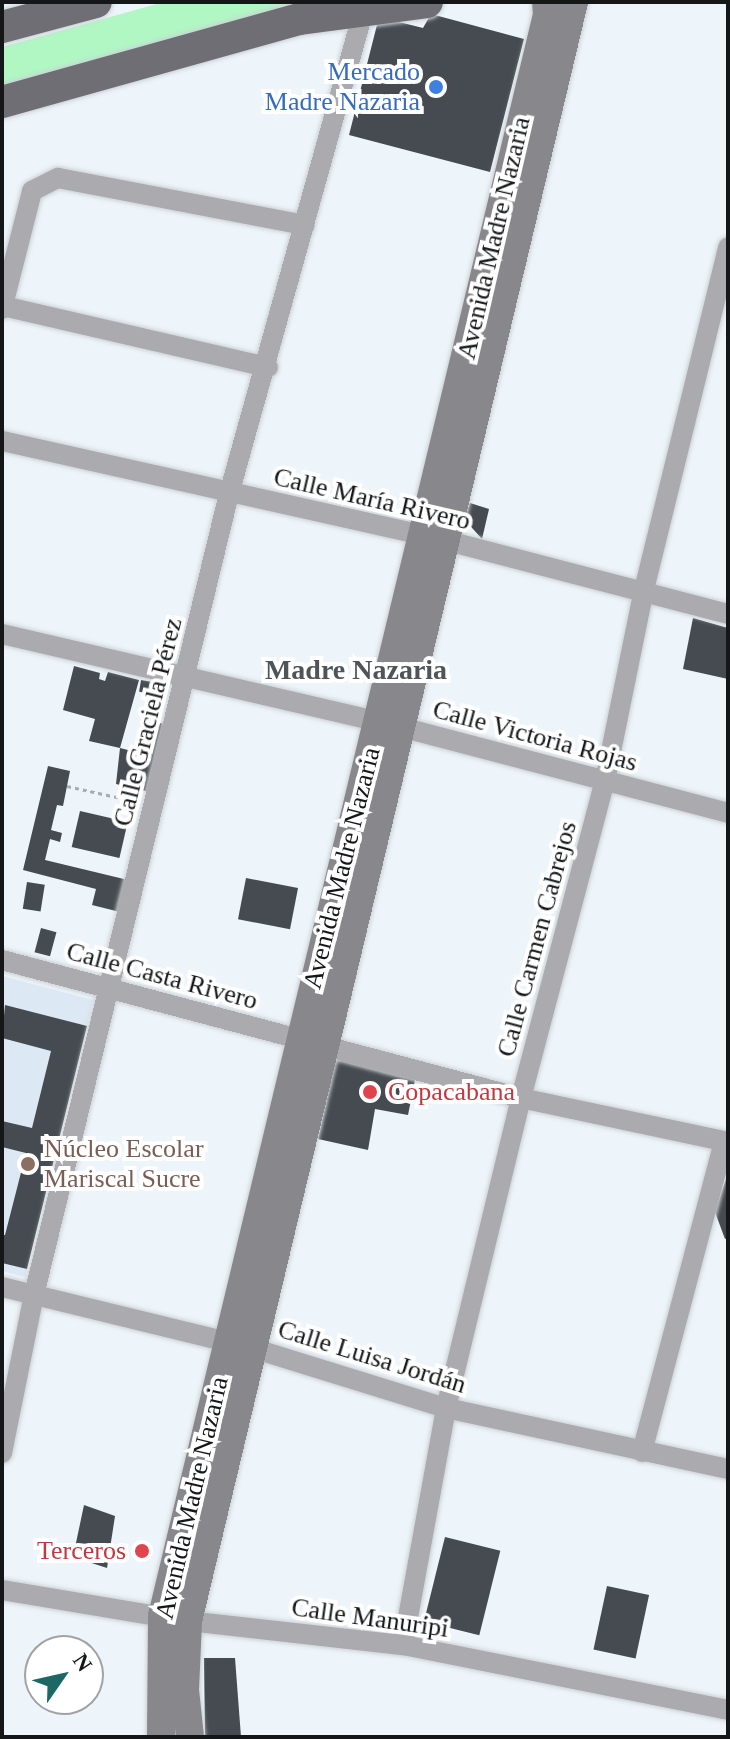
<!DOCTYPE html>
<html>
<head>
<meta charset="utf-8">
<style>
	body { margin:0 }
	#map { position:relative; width:730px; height:1739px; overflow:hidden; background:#eef5fa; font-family:Georgia,serif }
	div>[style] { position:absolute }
	.built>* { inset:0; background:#dce9f4 }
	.green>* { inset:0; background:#b1f7c4 }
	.building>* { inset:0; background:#454b50; transform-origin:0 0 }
	.path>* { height:3px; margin-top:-1.5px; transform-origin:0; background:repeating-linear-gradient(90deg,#a6acb0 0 4px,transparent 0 8px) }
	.roads { filter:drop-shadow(0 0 2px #cbd1d6) drop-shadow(0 0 2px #cbd1d6) }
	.street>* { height:20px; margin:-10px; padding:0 10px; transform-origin:10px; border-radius:10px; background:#abaaae }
	.secondary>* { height:28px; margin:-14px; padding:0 14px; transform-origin:14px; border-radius:14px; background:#88878c }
	.primary>* { height:32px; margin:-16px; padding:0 16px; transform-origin:16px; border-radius:16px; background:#6f6e74 }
	.dots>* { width:22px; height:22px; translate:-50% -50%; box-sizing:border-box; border:4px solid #fff; border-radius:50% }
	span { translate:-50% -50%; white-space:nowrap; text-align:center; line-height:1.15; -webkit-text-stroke:8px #fff; paint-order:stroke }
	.shop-label { font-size:26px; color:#366cbe }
	.right { translate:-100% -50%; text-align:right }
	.street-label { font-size:26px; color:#141618 }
	.health-label { font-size:26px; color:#be3a42 }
	.left { translate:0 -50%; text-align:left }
	.education-label { font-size:26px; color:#785e54 }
	.neighbourhood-label { font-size:28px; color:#4f5459; font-weight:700 }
	.frame { position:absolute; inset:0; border:4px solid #141618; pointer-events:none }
	.north { position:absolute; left:24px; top:1635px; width:80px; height:80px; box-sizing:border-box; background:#fff; border:2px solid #a1a2a3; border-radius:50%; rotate:56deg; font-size:22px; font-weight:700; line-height:32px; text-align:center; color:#141618 }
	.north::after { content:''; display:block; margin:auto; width:28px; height:36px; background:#1d6864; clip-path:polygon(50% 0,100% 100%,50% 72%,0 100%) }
</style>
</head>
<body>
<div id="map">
	<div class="built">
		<div style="clip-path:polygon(2px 976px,93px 1000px,25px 1277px,2px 1271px)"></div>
	</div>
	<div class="green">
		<div style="clip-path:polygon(164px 2px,325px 2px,2px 88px,2px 47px)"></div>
	</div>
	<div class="building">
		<div style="clip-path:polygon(431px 14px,524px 39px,490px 172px,349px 135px,379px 17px,423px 28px)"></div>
		<div style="clip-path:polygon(470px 503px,489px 509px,482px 539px,464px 519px)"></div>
		<div style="clip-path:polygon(693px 618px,728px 628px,728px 679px,683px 669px)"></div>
		<div style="clip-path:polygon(74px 666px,100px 673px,99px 679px,105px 681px,108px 672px,139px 680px,120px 748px,89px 741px,95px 719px,63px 710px)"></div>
		<div style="left:141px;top:680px;width:20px;height:12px;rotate:9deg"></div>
		<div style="clip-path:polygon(143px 720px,165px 724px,150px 792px,116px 784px,120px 748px,136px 752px)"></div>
		<div style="clip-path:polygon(48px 766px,70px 771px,63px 806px,57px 805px,51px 830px,62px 833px,60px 842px,50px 839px,45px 860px,128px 880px,120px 912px,92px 905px,96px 889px,23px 870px)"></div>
		<div style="left:80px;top:811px;width:49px;height:37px;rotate:13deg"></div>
		<div style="left:246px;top:878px;width:53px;height:42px;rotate:11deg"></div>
		<div style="left:27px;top:882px;width:18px;height:27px;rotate:9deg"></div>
		<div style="left:41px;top:928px;width:16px;height:25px;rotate:15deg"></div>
		<div style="clip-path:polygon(5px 1005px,87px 1026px,27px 1269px,2px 1263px,2px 1235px,5px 1235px,26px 1153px,2px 1147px,2px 1121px,32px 1128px,51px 1051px,2px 1038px)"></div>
		<div style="clip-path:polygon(336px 1058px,416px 1075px,408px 1115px,375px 1109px,368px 1150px,318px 1139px)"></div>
		<div style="clip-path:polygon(728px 1173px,728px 1238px,725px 1239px,715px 1212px)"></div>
		<div style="clip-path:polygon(84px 1505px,115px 1516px,107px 1568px,73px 1557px)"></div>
		<div style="left:445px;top:1537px;width:57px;height:87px;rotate:14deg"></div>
		<div style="left:607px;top:1586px;width:43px;height:65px;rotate:12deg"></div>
		<div style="clip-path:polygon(204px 1658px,235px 1658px,241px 1737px,205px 1737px)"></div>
	</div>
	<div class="path">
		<div style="left:67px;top:786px;width:69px;rotate:12.6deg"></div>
	</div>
	<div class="roads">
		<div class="street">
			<div style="left:3px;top:306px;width:272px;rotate:13deg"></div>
			<div style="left:2px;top:309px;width:122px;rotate:-75.7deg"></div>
			<div style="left:32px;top:191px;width:29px;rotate:-27deg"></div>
			<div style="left:58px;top:178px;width:251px;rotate:10.8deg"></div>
			<div style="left:2px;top:441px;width:453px;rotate:12.6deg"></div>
			<div style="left:444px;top:540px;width:293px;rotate:14.6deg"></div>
			<div style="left:2px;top:634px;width:410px;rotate:13.1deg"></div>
			<div style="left:401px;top:727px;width:338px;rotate:14.7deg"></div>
			<div style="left:2px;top:960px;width:537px;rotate:14.89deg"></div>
			<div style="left:521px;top:1098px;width:212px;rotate:12deg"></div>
			<div style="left:2px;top:1287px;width:257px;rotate:13.7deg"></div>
			<div style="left:252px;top:1348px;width:203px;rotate:17.2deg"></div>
			<div style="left:446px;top:1408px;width:289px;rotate:12.2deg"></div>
			<div style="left:642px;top:1452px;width:321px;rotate:-75.2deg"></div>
			<div style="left:2px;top:1453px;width:161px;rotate:-78.6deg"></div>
			<div style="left:34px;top:1295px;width:824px;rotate:-76.32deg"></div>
			<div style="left:229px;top:494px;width:503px;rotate:-74.45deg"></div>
			<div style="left:2px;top:1590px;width:189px;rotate:9.5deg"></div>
			<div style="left:188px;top:1621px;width:216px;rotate:6.4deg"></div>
			<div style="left:403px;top:1645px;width:331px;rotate:11.3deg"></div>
			<div style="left:403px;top:1645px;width:241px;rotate:-79.7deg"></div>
			<div style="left:446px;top:1408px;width:319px;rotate:-76.4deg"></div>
			<div style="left:521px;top:1098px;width:328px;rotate:-75.2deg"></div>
			<div style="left:605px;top:781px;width:191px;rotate:-78.5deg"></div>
			<div style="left:643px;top:594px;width:357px;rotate:-76.2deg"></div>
		</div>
		<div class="secondary">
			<div style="left:161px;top:1737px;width:121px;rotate:-89.5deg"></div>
			<div style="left:162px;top:1616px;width:1647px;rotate:-76.48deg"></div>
			<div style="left:547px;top:15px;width:13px;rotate:-94deg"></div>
			<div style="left:190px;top:1737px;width:47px;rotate:-96.1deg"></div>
			<div style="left:185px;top:1690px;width:69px;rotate:-87.5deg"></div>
			<div style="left:188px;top:1621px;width:1664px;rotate:-76.59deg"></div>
		</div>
		<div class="primary">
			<div style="left:2px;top:27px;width:97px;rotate:-14.9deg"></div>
			<div style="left:2px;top:102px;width:309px;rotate:-15.6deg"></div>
			<div style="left:300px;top:19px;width:128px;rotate:-7.6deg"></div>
		</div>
	</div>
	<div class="dots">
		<div style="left:436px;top:87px;background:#3f7fe0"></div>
		<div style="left:370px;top:1092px;background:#e0444e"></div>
		<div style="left:28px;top:1164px;background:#8d6e63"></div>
		<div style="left:142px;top:1551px;background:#e0444e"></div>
	</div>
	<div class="shop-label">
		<span class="right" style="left:420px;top:87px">Mercado<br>Madre Nazaria</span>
	</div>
	<div class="street-label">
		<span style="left:494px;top:238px;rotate:-77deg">Avenida Madre Nazaria</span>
		<span style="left:372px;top:499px;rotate:13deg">Calle María Rivero</span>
		<span style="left:148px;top:722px;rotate:-76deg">Calle Graciela Pérez</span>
		<span style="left:535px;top:736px;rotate:15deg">Calle Victoria Rojas</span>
		<span style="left:342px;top:868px;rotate:-76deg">Avenida Madre Nazaria</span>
		<span style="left:537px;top:939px;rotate:-75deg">Calle Carmen Cabrejos</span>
		<span style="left:162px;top:976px;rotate:15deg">Calle Casta Rivero</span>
		<span style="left:372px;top:1357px;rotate:17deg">Calle Luisa Jordán</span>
		<span style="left:192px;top:1498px;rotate:-77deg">Avenida Madre Nazaria</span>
		<span style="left:370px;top:1618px;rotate:8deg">Calle Manuripi</span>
	</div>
	<div class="health-label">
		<span class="left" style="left:388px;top:1092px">Copacabana</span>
		<span class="right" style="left:126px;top:1551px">Terceros</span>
	</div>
	<div class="education-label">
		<span class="left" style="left:44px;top:1164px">Núcleo Escolar<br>Mariscal Sucre</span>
	</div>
	<div class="neighbourhood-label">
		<span style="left:356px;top:670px">Madre Nazaria</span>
	</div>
	<div class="frame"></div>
	<div class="north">N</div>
</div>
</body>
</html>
